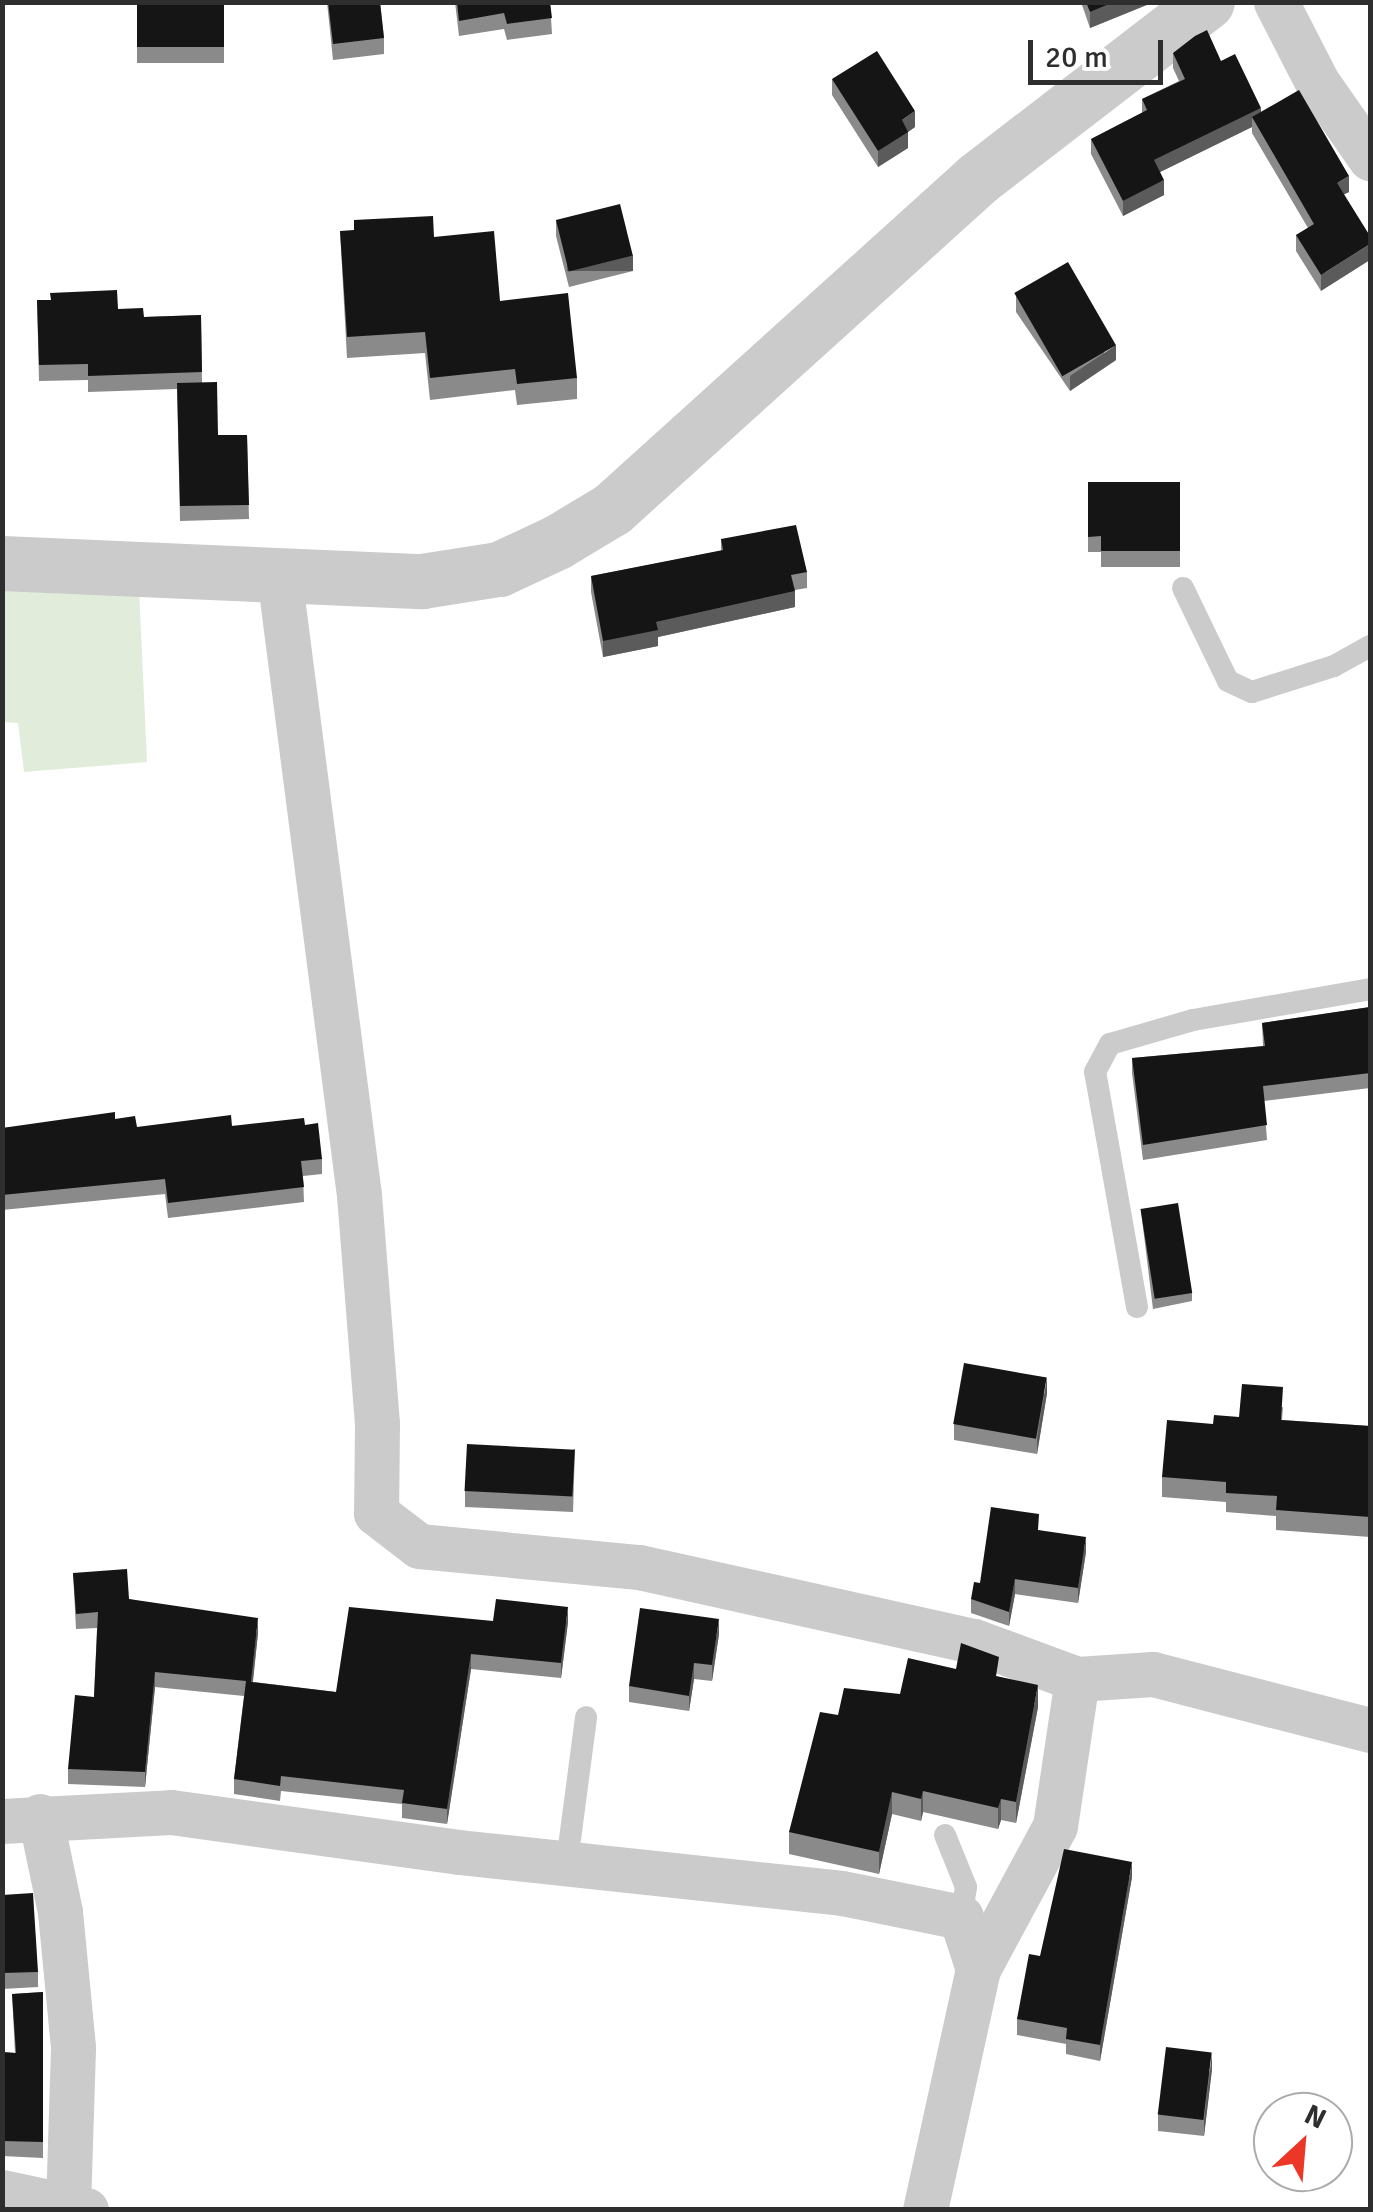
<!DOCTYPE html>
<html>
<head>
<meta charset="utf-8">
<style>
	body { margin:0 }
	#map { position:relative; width:1373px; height:2212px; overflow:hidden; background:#fff; font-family:Signika,sans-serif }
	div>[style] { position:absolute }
	.green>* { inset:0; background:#e1ecda }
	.service>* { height:22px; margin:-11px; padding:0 11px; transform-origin:11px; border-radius:11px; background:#cbcbcb }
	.minor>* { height:45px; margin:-22.5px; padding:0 22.5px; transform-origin:22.5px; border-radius:22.5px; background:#cbcbcb }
	.tertiary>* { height:55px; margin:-27.5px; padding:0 27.5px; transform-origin:27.5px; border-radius:27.5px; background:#cbcbcb }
	.wall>* { inset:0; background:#8a8a8a; transform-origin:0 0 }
	.shaded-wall>* { inset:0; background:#5b5b5b; transform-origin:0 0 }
	.building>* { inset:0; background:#151515; transform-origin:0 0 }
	span { translate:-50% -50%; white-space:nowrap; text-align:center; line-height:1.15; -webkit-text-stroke:10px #fff; paint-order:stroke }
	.frame { position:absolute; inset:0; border:5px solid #2e2e2e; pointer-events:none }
	.north { position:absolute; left:1253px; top:2092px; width:100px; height:100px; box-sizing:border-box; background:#fff; border:2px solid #ababab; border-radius:50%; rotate:26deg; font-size:28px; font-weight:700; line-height:40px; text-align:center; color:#2e2e2e }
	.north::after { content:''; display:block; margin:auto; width:35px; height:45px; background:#ec3728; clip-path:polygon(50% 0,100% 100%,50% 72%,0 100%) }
	.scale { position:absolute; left:1028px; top:40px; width:135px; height:45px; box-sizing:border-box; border:5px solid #2e2e2e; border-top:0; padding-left:12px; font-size:30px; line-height:35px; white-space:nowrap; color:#2e2e2e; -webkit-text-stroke:8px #fff; paint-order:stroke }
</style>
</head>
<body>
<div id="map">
	<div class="green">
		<div style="clip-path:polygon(2px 589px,139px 589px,147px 762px,24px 772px,18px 723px,3px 722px)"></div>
	</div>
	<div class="service">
		<div style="left:1183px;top:588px;width:103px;rotate:64.2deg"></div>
		<div style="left:1228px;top:681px;width:26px;rotate:25deg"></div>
		<div style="left:1252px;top:692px;width:86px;rotate:-17.6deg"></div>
		<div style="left:1334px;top:666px;width:41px;rotate:-29.1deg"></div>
		<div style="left:1137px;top:1307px;width:239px;rotate:-100.1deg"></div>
		<div style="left:1095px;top:1072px;width:32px;rotate:-62deg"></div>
		<div style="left:1110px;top:1044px;width:86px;rotate:-16.1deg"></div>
		<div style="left:1193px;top:1020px;width:180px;rotate:-9.9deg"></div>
		<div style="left:945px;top:1835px;width:56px;rotate:68deg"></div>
		<div style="left:966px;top:1887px;width:30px;rotate:99deg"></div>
		<div style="left:567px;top:1862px;width:146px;rotate:-82.5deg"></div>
	</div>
	<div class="minor">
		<div style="left:1276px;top:2px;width:90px;rotate:62.9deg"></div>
		<div style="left:1317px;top:82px;width:93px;rotate:55.1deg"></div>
		<div style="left:279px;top:575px;width:625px;rotate:82.65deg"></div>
		<div style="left:359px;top:1195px;width:230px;rotate:85.5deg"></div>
		<div style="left:377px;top:1424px;width:89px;rotate:90.6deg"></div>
		<div style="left:376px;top:1513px;width:54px;rotate:37.5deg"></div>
		<div style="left:419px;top:1546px;width:221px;rotate:5.5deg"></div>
		<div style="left:639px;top:1567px;width:343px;rotate:12.5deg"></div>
		<div style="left:974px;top:1641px;width:110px;rotate:20.3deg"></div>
		<div style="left:1077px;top:1679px;width:76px;rotate:-3.8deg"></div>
		<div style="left:1153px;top:1674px;width:224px;rotate:14.5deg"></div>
		<div style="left:40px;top:1816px;width:98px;rotate:78.2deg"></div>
		<div style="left:60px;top:1912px;width:137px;rotate:84.5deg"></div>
		<div style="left:73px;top:2048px;width:158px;rotate:91.8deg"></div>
		<div style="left:2px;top:1821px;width:169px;rotate:-3deg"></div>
		<div style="left:171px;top:1812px;width:291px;rotate:7.9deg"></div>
		<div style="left:459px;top:1852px;width:385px;rotate:6.1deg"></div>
		<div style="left:842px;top:1893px;width:121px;rotate:11.4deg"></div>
		<div style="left:961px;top:1917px;width:55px;rotate:71.9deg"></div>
		<div style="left:2px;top:2192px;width:86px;rotate:12.1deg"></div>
		<div style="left:925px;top:2210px;width:247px;rotate:-77.6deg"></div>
		<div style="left:978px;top:1969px;width:162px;rotate:-61.7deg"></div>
		<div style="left:1055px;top:1826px;width:149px;rotate:-81.5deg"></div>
	</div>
	<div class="tertiary">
		<div style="left:2px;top:563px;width:420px;rotate:2.5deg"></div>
		<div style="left:422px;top:581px;width:78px;rotate:-8.9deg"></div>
		<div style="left:499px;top:569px;width:64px;rotate:-25deg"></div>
		<div style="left:557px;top:542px;width:64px;rotate:-31deg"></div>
		<div style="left:612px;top:509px;width:492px;rotate:-42.1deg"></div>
		<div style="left:977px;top:179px;width:290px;rotate:-37.6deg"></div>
	</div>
	<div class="wall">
		<div style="left:137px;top:2px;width:87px;height:61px"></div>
		<div style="clip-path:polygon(327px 2px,380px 2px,384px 38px,384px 54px,333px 60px)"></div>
		<div style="clip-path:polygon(455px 2px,550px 2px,552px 34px,507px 40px,504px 29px,459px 36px)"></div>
		<div style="clip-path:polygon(1081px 2px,1154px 2px,1090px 28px)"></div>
		<div style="clip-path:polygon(1173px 53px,1221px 61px,1261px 112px,1349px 192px,1344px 194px,1321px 291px,1296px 251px,1296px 235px,1308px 228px,1252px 133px,1252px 127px,1160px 172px,1164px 195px,1123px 216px,1091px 154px,1091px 139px,1142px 113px,1142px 99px,1179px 81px,1173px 68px)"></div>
		<div style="clip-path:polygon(832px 79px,915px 127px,908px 132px,908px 148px,878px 167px,832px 95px)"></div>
		<div style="clip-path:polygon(556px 220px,633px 271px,569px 287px,556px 236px)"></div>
		<div style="clip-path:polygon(340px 231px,434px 237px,577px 378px,577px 399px,517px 405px,515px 390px,430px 400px,425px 353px,347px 358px)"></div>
		<div style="clip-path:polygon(1016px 296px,1116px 360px,1070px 391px,1016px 312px)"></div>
		<div style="clip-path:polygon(37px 300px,118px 309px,144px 317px,201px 315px,202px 382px,218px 435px,247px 435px,249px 519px,180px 521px,177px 389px,88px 392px,88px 380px,39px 381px)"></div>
		<div style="clip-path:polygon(1088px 482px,1180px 482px,1180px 567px,1101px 567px,1101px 552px,1088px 552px)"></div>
		<div style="clip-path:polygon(721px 539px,807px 572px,807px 588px,795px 590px,795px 607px,658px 637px,658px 646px,603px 657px,591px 592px,591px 576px,721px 551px)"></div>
		<div style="clip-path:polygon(1370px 1007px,1370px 1088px,1264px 1101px,1267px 1140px,1143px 1160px,1132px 1073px,1132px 1058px,1263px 1046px,1262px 1023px)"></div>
		<div style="clip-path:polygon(115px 1119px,137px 1127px,305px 1125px,322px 1159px,322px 1174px,303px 1176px,304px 1202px,168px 1218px,165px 1194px,2px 1210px,2px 1128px)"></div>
		<div style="clip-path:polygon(1141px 1211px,1192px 1293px,1192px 1301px,1153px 1309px)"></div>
		<div style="clip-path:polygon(1047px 1393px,1037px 1454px,954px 1440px,954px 1424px)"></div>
		<div style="clip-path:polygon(1283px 1407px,1282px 1420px,1370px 1426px,1370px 1537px,1276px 1530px,1276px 1516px,1226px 1512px,1226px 1502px,1162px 1497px,1162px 1477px,1239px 1417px)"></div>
		<div style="clip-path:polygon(575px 1449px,573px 1512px,465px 1507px,465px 1491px)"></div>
		<div style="clip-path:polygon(1039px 1530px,1086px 1552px,1078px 1603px,1015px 1594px,1009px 1626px,971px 1613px,971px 1599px,980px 1583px)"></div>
		<div style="clip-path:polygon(73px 1573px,129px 1599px,258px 1633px,253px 1682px,336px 1692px,493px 1621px,568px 1622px,561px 1678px,471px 1669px,447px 1824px,402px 1818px,402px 1804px,281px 1791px,280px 1801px,234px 1794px,234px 1779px,244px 1696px,155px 1687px,145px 1787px,68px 1784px,68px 1769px,94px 1697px,97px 1628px,76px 1629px)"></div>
		<div style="clip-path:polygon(719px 1634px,712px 1681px,694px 1679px,689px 1711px,629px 1702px,629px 1686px)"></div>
		<div style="clip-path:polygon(956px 1669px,999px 1677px,1038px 1707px,1016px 1823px,1001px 1820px,998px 1829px,923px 1812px,921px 1821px,892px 1814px,879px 1874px,789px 1854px,789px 1832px,838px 1715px,900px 1694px)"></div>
		<div style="clip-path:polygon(1132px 1877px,1100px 2061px,1066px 2054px,1066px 2044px,1017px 2035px,1017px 2019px,1040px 1956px)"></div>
		<div style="clip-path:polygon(2px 1895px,38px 1972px,38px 1987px,2px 1989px)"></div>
		<div style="clip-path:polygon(43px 1992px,43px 2158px,2px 2156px,2px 2052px,15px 2053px,12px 1994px)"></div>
		<div style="clip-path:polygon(1212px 2069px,1204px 2136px,1158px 2131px,1158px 2115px)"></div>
	</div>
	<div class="shaded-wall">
		<div style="clip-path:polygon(1114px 2px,1154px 2px,1090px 28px,1090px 12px)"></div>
		<div style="clip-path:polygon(1261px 108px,1261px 123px,1252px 117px,1252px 127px,1154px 175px,1154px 160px)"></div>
		<div style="clip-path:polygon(915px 111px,915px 127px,908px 132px,908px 148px,878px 167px,878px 151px,902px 120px)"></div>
		<div style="clip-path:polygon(1349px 176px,1349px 192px,1337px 198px,1337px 183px)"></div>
		<div style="clip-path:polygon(1164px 180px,1164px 195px,1123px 216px,1123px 201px)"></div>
		<div style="clip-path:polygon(1370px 244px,1370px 260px,1321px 291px,1321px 275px)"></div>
		<div style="left:633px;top:255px;width:16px;height:66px;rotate:90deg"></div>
		<div style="clip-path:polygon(1116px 345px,1116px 360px,1070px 391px,1070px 376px)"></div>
		<div style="clip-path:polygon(795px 591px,795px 607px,658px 637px,658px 646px,603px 657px,603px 641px,656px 622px)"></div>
		<div style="clip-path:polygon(1047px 1377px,1047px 1393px,1037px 1454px,1037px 1438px)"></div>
		<div style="clip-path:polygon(1086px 1537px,1086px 1552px,1078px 1603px,1078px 1588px)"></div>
		<div style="clip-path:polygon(1015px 1579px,1015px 1594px,1009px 1626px,1009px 1612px)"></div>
		<div style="clip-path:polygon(568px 1607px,568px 1622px,561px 1678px,561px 1663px)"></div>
		<div style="clip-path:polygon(258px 1618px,258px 1633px,251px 1697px,251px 1682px)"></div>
		<div style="clip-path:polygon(719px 1619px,719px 1634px,712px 1681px,712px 1665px)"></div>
		<div style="clip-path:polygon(471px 1654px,471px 1669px,447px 1824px,447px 1809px)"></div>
		<div style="clip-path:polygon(694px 1663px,694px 1679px,689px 1711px,689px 1696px)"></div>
		<div style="clip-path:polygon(155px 1672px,155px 1687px,145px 1787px,145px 1772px)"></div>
		<div style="clip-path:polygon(1038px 1685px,1038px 1707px,1016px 1823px,1016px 1802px)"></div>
		<div style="clip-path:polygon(923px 1791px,923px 1812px,921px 1821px,921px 1799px)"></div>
		<div style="clip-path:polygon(892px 1792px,892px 1814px,879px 1874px,879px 1852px)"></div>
		<div style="clip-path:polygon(1001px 1799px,1001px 1820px,998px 1829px,998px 1808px)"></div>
		<div style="clip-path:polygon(1132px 1862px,1132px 1877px,1100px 2061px,1100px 2045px)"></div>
		<div style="clip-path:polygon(1212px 2053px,1212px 2069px,1204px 2136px,1204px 2120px)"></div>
	</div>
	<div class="building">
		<div style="left:137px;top:2px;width:87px;height:45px"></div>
		<div style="clip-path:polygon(328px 2px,380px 2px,384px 38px,333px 44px)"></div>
		<div style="clip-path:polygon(457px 2px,550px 2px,552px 18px,507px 24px,504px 13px,459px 21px)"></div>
		<div style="clip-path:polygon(1086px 2px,1114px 2px,1090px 12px)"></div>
		<div style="clip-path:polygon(1207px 30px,1221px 61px,1235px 54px,1261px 108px,1154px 160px,1164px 180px,1123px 201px,1091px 139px,1147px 110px,1142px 99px,1185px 79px,1173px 53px,1195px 36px)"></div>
		<div style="clip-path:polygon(877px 51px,915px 111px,902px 120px,908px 132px,878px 151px,832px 79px)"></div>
		<div style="clip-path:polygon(1299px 90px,1349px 176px,1337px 183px,1370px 236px,1370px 244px,1321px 275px,1296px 235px,1314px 224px,1252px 117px)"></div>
		<div style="left:620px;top:204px;width:53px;height:66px;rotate:76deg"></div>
		<div style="clip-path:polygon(433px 216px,434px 237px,494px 231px,500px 301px,568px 293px,577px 378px,517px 384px,515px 369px,430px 378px,425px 332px,347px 337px,340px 231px,354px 230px,354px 220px)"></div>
		<div style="left:1068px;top:262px;width:96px;height:62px;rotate:60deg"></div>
		<div style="clip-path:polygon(117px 290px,118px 309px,143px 308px,144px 317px,201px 315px,202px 372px,88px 376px,88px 364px,39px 365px,37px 300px,51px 300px,50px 293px)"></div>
		<div style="clip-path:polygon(217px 382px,218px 435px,247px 435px,249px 505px,180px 506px,177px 383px)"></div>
		<div style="clip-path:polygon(1088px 482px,1180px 482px,1180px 551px,1101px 551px,1101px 536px,1088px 537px)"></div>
		<div style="clip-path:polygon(796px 525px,807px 572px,791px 575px,795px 591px,656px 622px,658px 630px,603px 641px,591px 576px,723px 550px,721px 539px)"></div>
		<div style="clip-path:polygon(1370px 1007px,1370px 1073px,1263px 1086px,1267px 1125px,1143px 1145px,1132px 1058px,1265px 1046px,1262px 1023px)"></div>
		<div style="clip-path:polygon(115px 1112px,115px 1119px,135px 1116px,137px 1127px,231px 1115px,232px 1126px,304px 1118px,305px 1125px,318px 1123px,322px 1159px,301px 1161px,304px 1187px,168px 1203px,165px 1179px,2px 1195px,2px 1128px)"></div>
		<div style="left:1178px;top:1203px;width:91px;height:38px;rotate:81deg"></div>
		<div style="left:964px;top:1363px;width:84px;height:62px;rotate:10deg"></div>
		<div style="clip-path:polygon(1242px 1384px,1283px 1387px,1281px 1420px,1370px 1426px,1370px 1517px,1276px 1510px,1277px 1496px,1226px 1493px,1226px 1482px,1162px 1477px,1167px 1420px,1213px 1424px,1214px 1415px,1239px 1417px)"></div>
		<div style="left:467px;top:1444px;width:108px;height:47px;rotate:3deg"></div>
		<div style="clip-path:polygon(991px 1507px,1039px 1514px,1038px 1530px,1086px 1537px,1078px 1588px,1015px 1579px,1009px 1612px,971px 1599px,974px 1582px,980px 1583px)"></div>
		<div style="clip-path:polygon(127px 1569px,129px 1599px,258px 1618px,251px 1682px,336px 1692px,349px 1607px,493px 1621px,496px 1599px,568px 1607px,561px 1663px,471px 1654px,447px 1809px,402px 1803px,404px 1790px,281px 1776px,280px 1786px,234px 1779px,246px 1681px,155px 1672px,145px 1772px,68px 1769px,75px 1695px,94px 1697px,98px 1612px,76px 1614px,73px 1573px)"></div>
		<div style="clip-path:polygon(640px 1608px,719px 1619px,712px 1665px,694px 1663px,689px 1696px,629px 1686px)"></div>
		<div style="clip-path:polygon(961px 1643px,999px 1657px,996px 1676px,1038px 1685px,1016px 1802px,1001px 1799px,998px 1808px,923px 1791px,921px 1799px,892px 1792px,879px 1852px,789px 1832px,820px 1712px,838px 1715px,844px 1688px,900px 1694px,908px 1658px,956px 1669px)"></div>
		<div style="clip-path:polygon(1064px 1849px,1132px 1862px,1100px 2045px,1066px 2039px,1067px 2028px,1017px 2019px,1029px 1954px,1040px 1956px)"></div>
		<div style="clip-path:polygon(33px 1893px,38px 1972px,2px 1973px,2px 1895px)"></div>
		<div style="clip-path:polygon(43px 1992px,43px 2142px,2px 2141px,2px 2052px,16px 2053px,12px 1994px)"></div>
		<div style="left:1166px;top:2047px;width:46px;height:68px;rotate:7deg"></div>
	</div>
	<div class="frame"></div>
	<div class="north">N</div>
	<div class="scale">20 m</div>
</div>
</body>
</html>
